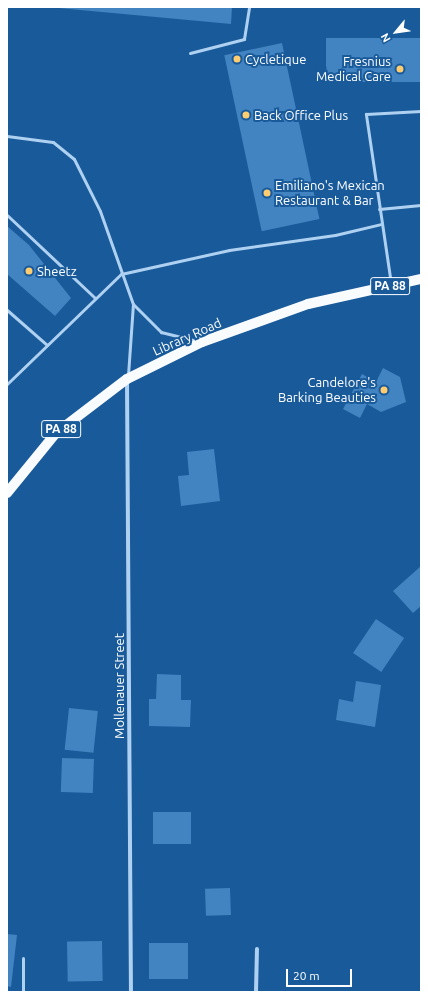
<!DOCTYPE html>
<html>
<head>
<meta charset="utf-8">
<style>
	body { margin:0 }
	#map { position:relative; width:428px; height:999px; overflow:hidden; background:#195a9a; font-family:Ubuntu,sans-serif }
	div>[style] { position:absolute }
	.building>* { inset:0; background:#4283c1; transform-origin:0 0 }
	.lane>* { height:3px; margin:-1.5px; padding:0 1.5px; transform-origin:1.5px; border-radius:1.5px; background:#afd1f1 }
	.street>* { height:4px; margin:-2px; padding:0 2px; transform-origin:2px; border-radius:2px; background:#afd1f1 }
	.primary>* { height:10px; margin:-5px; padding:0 5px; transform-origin:5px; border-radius:5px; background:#f9fcff }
	.dots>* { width:11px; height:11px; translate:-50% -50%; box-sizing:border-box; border:2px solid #195a9a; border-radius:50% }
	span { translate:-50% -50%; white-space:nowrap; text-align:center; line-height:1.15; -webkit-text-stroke:4px #195a9a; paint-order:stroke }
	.shield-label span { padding:1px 3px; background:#195a9a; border:1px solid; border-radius:3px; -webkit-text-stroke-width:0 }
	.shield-label { font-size:12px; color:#fff; font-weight:700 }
	.poi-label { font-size:13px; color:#fff }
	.left { translate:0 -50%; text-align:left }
	.right { translate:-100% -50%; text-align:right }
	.street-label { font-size:13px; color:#fff }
	.frame { position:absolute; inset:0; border:8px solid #fff; pointer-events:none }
	.north { position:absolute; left:376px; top:12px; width:40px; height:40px; -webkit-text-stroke:3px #195a9a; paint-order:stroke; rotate:241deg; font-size:11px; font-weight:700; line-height:16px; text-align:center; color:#fff }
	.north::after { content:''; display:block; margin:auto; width:14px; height:18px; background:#fff; clip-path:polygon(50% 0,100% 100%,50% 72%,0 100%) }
	.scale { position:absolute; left:286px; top:969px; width:66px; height:18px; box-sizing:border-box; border:2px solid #fff; border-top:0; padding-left:5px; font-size:12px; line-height:14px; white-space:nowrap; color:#fff; -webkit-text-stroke:3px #195a9a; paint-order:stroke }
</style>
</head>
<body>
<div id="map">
	<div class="building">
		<div style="clip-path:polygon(48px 7px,232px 7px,231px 24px)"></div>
		<div style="left:326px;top:38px;width:95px;height:44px"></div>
		<div style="left:282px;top:43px;width:180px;height:59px;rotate:78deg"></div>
		<div style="clip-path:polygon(7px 226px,29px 245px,71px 298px,55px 316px,7px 274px)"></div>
		<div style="clip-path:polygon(383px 368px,400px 377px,406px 402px,381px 412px,367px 404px,360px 418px,343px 409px,362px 374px,376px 382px)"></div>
		<div style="clip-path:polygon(214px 449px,220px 501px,181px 506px,178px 476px,189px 475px,187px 452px)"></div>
		<div style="clip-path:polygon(421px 566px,421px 606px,413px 613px,393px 591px)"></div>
		<div style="left:376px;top:619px;width:34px;height:41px;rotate:34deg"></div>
		<div style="clip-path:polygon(157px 674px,181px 675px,181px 700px,191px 700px,190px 727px,149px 726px,149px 699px,156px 699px)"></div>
		<div style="clip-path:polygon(356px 681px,381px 685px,375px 727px,336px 720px,339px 699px,353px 702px)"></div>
		<div style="left:69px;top:708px;width:29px;height:42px;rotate:6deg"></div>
		<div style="left:62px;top:758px;width:32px;height:34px;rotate:2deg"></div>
		<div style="left:153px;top:812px;width:38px;height:32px"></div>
		<div style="left:230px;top:888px;width:27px;height:25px;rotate:88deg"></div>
		<div style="clip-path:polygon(7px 934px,17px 935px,11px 987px,7px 986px)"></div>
		<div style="left:102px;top:941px;width:40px;height:35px;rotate:89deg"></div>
		<div style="left:188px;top:943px;width:36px;height:39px;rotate:90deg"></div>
	</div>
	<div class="lane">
		<div style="left:190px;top:53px;width:56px;rotate:-14.5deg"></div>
		<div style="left:244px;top:39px;width:32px;rotate:-81deg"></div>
		<div style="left:7px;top:136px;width:46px;rotate:7.4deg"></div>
		<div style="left:53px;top:142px;width:27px;rotate:39deg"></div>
		<div style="left:74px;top:159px;width:58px;rotate:63.4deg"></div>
		<div style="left:100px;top:211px;width:99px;rotate:70.5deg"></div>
		<div style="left:133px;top:304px;width:40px;rotate:45deg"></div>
		<div style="left:161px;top:332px;width:36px;rotate:14deg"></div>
		<div style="left:379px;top:209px;width:42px;rotate:-5.4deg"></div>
		<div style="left:7px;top:215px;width:121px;rotate:43.3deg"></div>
		<div style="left:391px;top:284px;width:172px;rotate:-98.4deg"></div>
		<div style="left:366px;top:114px;width:55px;rotate:-3.1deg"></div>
		<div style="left:7px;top:310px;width:53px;rotate:41.2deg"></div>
		<div style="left:128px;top:375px;width:71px;rotate:-86deg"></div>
		<div style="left:7px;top:384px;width:158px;rotate:-44deg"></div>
		<div style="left:121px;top:274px;width:111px;rotate:-12.5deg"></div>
		<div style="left:229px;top:250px;width:107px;rotate:-8.1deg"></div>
		<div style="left:335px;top:235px;width:47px;rotate:-13.4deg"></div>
		<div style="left:23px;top:992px;width:34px;rotate:-90deg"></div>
	</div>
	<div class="street">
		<div style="left:127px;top:380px;width:612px;rotate:89.63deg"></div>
		<div style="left:256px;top:992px;width:43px;rotate:-88.7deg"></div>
	</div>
	<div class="primary">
		<div style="left:7px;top:493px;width:77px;rotate:-50.8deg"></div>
		<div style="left:56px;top:433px;width:89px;rotate:-37.3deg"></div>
		<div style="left:127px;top:379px;width:84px;rotate:-26.3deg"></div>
		<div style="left:202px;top:342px;width:113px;rotate:-19.7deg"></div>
		<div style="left:308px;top:304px;width:116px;rotate:-12.5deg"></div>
	</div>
	<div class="dots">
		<div style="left:237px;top:59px;background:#ffcc6f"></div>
		<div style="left:400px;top:69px;background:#ffcc6f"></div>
		<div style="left:246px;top:115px;background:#ffcc6f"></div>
		<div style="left:267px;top:193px;background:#ffcc6f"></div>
		<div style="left:29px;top:271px;background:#ffcc6f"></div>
		<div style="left:384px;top:390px;background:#ffcc6f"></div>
	</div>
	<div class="shield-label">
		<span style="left:390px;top:286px">PA 88</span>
		<span style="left:61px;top:429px">PA 88</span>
	</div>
	<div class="poi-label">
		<span class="left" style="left:245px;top:59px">Cycletique</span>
		<span class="right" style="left:391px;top:69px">Fresnius<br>Medical Care</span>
		<span class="left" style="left:254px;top:115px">Back Office Plus</span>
		<span class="left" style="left:275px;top:193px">Emiliano's Mexican<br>Restaurant &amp; Bar</span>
		<span class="left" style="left:37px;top:271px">Sheetz</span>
		<span class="right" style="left:376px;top:390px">Candelore's<br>Barking Beauties</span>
	</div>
	<div class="street-label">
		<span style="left:187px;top:337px;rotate:-24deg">Library Road</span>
		<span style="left:119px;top:686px;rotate:-90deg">Mollenauer Street</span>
	</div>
	<div class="frame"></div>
	<div class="north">N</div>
	<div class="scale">20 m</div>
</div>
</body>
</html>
